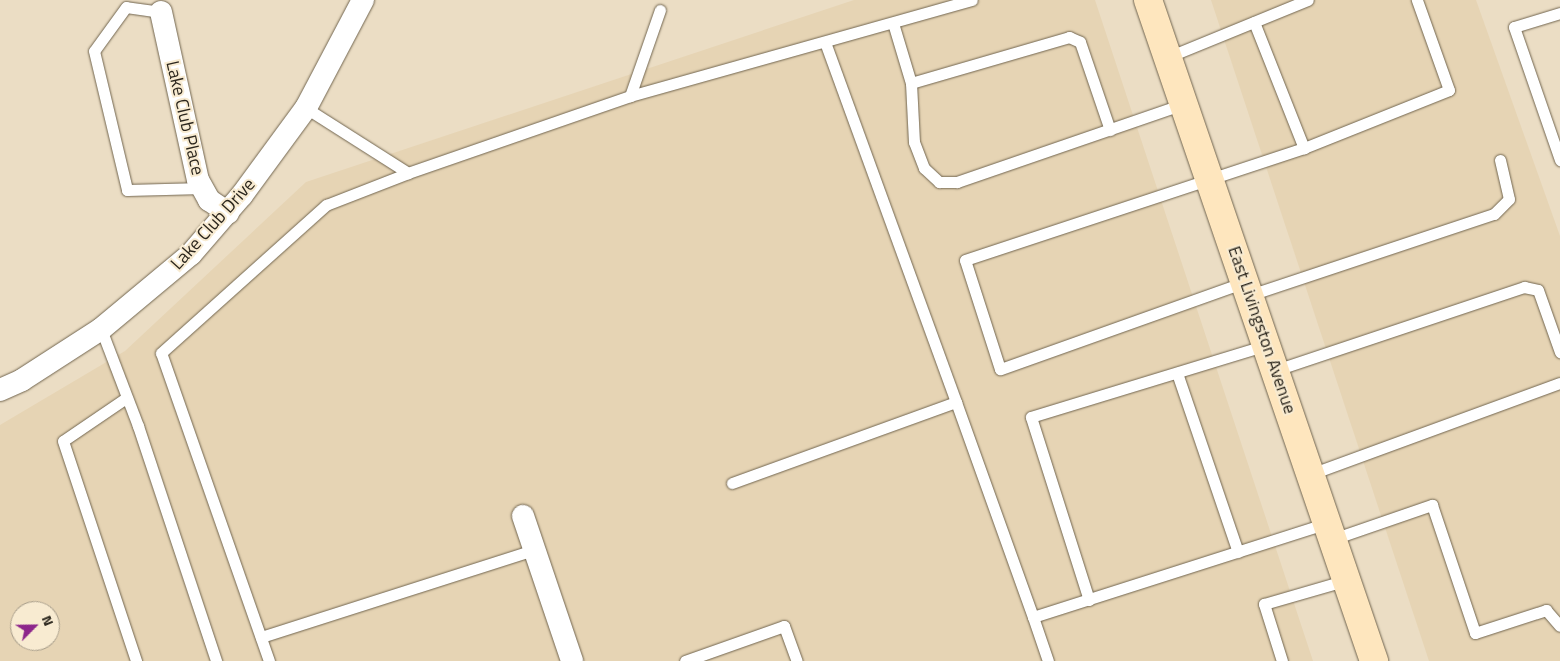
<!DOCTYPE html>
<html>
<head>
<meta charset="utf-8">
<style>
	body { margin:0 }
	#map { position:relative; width:1560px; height:661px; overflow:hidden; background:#ebddc4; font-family:"Titillium Web",sans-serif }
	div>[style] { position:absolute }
	.built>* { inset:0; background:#e6d4b4 }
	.roads { filter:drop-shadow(0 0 1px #71654f) drop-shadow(0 0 1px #71654f) }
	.lane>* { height:11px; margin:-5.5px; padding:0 5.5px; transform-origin:5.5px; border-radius:5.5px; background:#fff }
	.street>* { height:22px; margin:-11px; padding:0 11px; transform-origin:11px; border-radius:11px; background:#fff }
	.secondary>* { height:28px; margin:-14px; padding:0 14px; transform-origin:14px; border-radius:14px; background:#fee6be }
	span { translate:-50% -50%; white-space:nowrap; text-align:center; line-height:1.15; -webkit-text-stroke:4px #f8ebd1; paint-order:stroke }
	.street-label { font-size:18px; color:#2b261d }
	.north { position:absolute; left:10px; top:601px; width:50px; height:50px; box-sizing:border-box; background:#f8ebd1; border:1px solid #a69c89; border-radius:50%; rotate:67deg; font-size:14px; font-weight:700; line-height:20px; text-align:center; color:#2b261d }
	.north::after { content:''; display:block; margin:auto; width:18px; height:22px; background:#8d268b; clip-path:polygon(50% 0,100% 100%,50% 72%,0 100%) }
</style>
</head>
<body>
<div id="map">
	<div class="built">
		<div style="clip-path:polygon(evenodd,854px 0,1095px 0,1313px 661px,0 661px,0 425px,125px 351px,306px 182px,854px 0,20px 611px,50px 611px,50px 641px,20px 641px,20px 611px)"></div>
		<div style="clip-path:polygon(1211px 0,1476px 0,1560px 236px,1560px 661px,1429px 661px)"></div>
	</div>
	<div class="roads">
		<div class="lane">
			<div style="left:161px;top:12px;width:35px;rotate:-172deg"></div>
			<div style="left:126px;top:7px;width:54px;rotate:126deg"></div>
			<div style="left:94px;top:51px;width:143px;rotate:76.6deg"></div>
			<div style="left:127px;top:190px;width:76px;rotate:-1.5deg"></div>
			<div style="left:1560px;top:13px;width:48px;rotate:163.1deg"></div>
			<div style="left:1514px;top:27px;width:141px;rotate:70.9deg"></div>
			<div style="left:1254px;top:22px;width:136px;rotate:68.4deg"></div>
			<div style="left:1304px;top:148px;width:156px;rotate:-21.8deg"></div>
			<div style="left:1449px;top:90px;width:96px;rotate:-109.6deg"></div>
			<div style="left:893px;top:23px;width:63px;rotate:73.3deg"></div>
			<div style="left:911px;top:83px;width:59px;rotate:87.1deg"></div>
			<div style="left:914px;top:142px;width:28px;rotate:69deg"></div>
			<div style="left:924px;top:168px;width:21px;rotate:43deg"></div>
			<div style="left:939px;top:182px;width:18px"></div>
			<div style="left:957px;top:182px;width:240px;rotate:-19deg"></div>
			<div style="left:1168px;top:57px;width:151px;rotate:-22.2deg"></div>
			<div style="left:911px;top:83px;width:165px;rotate:-16.2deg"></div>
			<div style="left:1069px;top:37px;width:12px;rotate:24deg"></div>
			<div style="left:1080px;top:42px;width:93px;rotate:71.2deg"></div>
			<div style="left:630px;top:96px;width:91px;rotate:-70.8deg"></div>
			<div style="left:306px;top:108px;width:121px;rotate:32.5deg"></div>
			<div style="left:1245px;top:282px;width:260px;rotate:160.4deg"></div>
			<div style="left:1000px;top:369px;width:114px;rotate:-107.8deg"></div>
			<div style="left:965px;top:260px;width:357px;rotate:-18.3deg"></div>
			<div style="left:1250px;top:295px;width:257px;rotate:-18.4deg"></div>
			<div style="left:1494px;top:214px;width:21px;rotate:-45deg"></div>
			<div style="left:1509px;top:199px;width:40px;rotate:-103deg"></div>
			<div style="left:101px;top:329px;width:104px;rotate:69.1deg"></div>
			<div style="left:138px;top:426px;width:248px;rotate:71.6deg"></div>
			<div style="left:1276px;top:370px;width:262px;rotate:-18.5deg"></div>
			<div style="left:1524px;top:287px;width:14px;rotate:12deg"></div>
			<div style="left:1538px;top:290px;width:66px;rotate:70.5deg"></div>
			<div style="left:1177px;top:373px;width:189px;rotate:71.2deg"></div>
			<div style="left:126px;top:398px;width:76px;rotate:145.7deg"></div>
			<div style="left:63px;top:441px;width:232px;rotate:71.6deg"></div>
			<div style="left:956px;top:402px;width:228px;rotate:70.3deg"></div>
			<div style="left:1311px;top:474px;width:265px;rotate:-20.1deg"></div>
			<div style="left:732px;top:483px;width:238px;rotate:-19.9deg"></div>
			<div style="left:956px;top:402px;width:382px;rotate:-110deg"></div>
			<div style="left:1333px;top:539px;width:105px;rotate:-19deg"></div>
			<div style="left:1432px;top:505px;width:135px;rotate:71.4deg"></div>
			<div style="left:1475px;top:633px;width:75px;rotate:-17.9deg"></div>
			<div style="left:1546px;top:610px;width:21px;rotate:49deg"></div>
			<div style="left:1089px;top:600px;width:192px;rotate:-107.6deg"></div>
			<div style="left:1031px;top:417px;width:246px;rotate:-17deg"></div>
			<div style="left:261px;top:637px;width:287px;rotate:-17.7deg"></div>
			<div style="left:269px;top:661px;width:326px;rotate:-109.3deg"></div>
			<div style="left:161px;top:353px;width:222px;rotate:-41.9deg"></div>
			<div style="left:326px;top:205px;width:88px;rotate:-21.3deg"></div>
			<div style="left:408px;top:173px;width:235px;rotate:-19.1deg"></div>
			<div style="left:630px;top:96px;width:355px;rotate:-15.7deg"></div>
			<div style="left:685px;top:661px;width:105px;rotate:-19.5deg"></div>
			<div style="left:784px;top:626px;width:37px;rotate:70deg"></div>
			<div style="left:1048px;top:661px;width:46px;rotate:-108.8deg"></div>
			<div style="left:1033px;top:617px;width:309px;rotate:-17.7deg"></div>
			<div style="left:1282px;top:661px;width:60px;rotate:-107.5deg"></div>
			<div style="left:1264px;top:604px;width:86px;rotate:-16.1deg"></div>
		</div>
		<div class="street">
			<div style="left:161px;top:12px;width:172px;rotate:77.6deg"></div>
			<div style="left:198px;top:180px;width:23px;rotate:61deg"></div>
			<div style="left:209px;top:200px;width:23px;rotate:34deg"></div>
			<div style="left:0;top:390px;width:24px;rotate:-24deg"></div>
			<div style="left:22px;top:380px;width:94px;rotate:-32.8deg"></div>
			<div style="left:101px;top:329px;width:117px;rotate:-39.8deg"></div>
			<div style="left:191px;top:254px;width:78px;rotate:-49.2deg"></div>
			<div style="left:242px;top:195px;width:108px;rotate:-53.7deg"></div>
			<div style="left:306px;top:108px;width:122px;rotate:-62.2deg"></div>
			<div style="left:523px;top:516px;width:153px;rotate:71.3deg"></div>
		</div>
		<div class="secondary">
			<div style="left:1148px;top:0;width:699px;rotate:71.12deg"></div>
		</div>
	</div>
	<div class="street-label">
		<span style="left:185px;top:118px;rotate:77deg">Lake Club Place</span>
		<span style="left:213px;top:224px;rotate:-48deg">Lake Club Drive</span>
		<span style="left:1262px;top:330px;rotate:71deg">East Livingston Avenue</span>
	</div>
	<div class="north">N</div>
</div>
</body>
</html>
